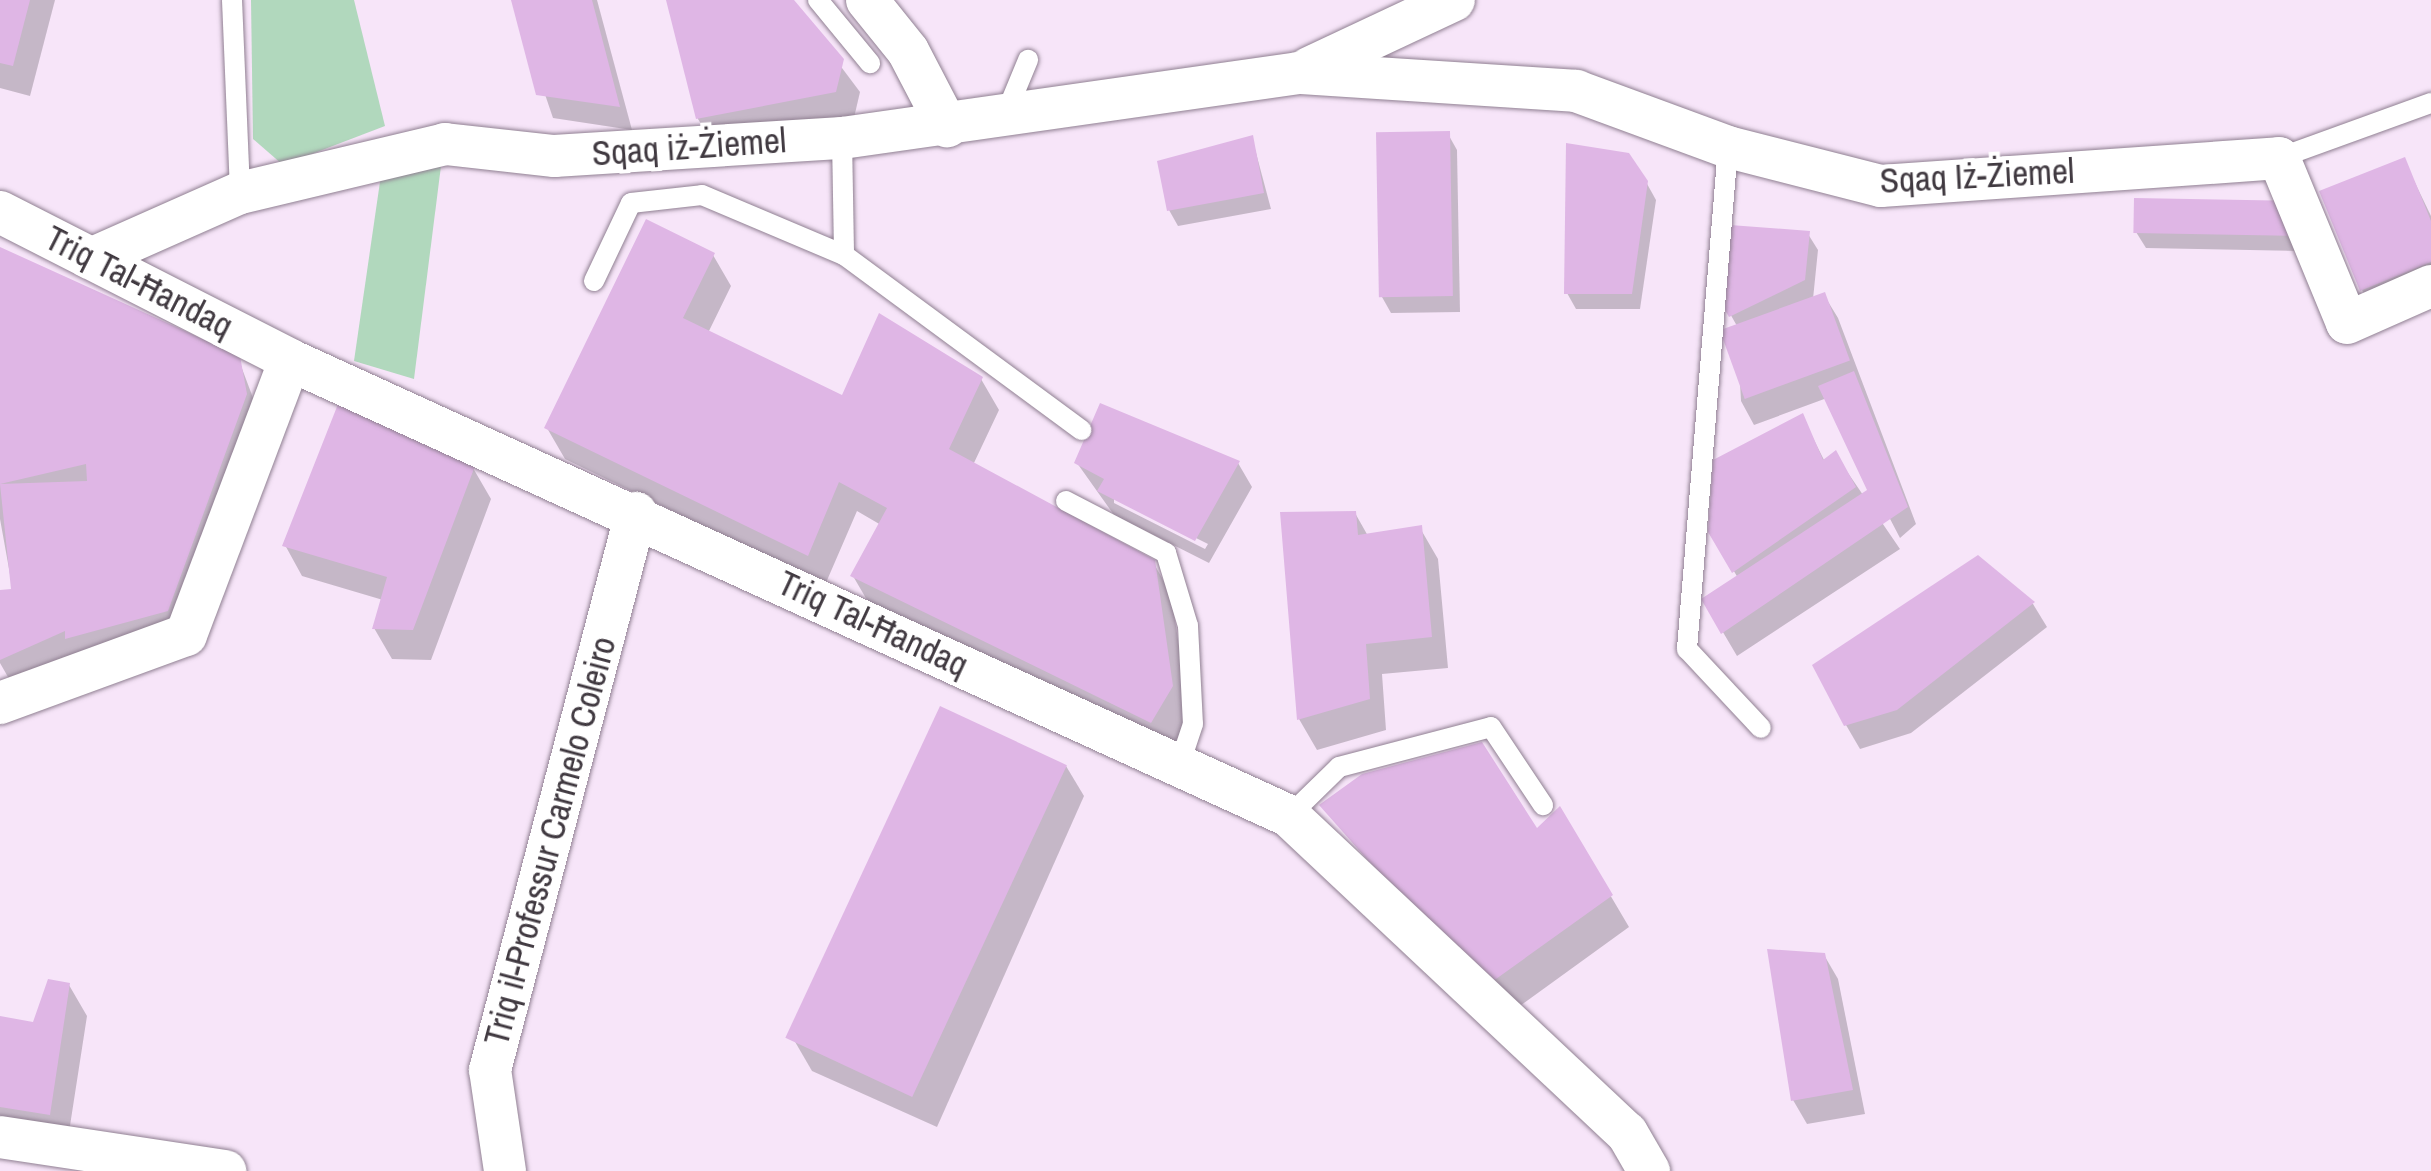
<!DOCTYPE html>
<html>
<head>
<meta charset="utf-8">
<style>
	body { margin:0 }
	#map { position:relative; width:2431px; height:1171px; overflow:hidden; background:#f7e5f9; font-family:"Archivo Narrow",sans-serif }
	div>[style] { position:absolute }
	.green>* { inset:0; background:#b1d8bd }
	.shadow>* { inset:0; background:#0003 }
	.building>* { inset:0; background:#dfb6e5; transform-origin:0 0 }
	.roads { filter:drop-shadow(0 0 2px #908092) drop-shadow(0 0 2px #908092) }
	.lane>* { height:20px; margin:-10px; padding:0 10px; transform-origin:10px; border-radius:10px; background:#fff }
	.street>* { height:42px; margin:-21px; padding:0 21px; transform-origin:21px; border-radius:21px; background:#fff }
	span { translate:-50% -50%; white-space:nowrap; text-align:center; line-height:1.15; -webkit-text-stroke:8px #fff; paint-order:stroke }
	.street-label { font-size:35px; color:#403940 }
</style>
</head>
<body>
<div id="map">
	<div class="green">
		<div style="clip-path:polygon(251px 0,354px 0,385px 126px,283px 165px,253px 139px)"></div>
		<div style="clip-path:polygon(442px 158px,414px 379px,354px 361px,382px 168px)"></div>
	</div>
	<div class="shadow">
		<div style="clip-path:polygon(0 0,55px 0,30px 96px,0 88px)"></div>
		<div style="clip-path:polygon(513px 0,597px 0,632px 130px,553px 118px)"></div>
		<div style="clip-path:polygon(669px 0,791px 0,860px 92px,853px 122px,716px 149px,698px 119px)"></div>
		<div style="clip-path:polygon(1448px 134px,1457px 150px,1460px 312px,1391px 313px,1382px 297px)"></div>
		<div style="clip-path:polygon(1252px 138px,1271px 209px,1178px 226px,1169px 210px)"></div>
		<div style="clip-path:polygon(2404px 160px,2431px 216px,2431px 291px,2376px 314px,2362px 290px)"></div>
		<div style="clip-path:polygon(1646px 182px,1656px 200px,1640px 309px,1576px 309px,1567px 293px)"></div>
		<div style="clip-path:polygon(2287px 202px,2297px 251px,2146px 248px,2136px 232px)"></div>
		<div style="clip-path:polygon(1808px 234px,1818px 250px,1813px 299px,1824px 295px,1838px 318px,1916px 524px,1900px 538px,1827px 398px,1754px 425px,1741px 401px,1737px 326px,1724px 303px)"></div>
		<div style="clip-path:polygon(0 248px,238px 358px,264px 427px,181px 634px,12px 684px,0 663px,0 592px,13px 591px,0 519px)"></div>
		<div style="clip-path:polygon(713px 255px,731px 286px,708px 333px,843px 398px,981px 379px,999px 410px,973px 465px,1153px 562px,1171px 594px,1190px 718px,1169px 752px,871px 607px,853px 576px,881px 525px,857px 511px,825px 585px,565px 459px,547px 428px)"></div>
		<div style="clip-path:polygon(1802px 416px,1825px 462px,1835px 454px,1900px 549px,1737px 656px,1704px 600px,1738px 578px,1710px 531px)"></div>
		<div style="clip-path:polygon(evenodd,1077px 463px,1238px 463px,1252px 487px,1209px 563px,1114px 515px,1077px 463px,1114px 497px,1208px 544px,1205px 549px,1114px 503px,1114px 497px)"></div>
		<div style="clip-path:polygon(473px 468px,491px 499px,431px 660px,392px 659px,374px 628px,383px 600px,302px 576px,285px 545px)"></div>
		<div style="clip-path:polygon(1355px 513px,1368px 536px,1420px 528px,1438px 559px,1448px 668px,1382px 674px,1386px 730px,1317px 750px,1299px 719px)"></div>
		<div style="clip-path:polygon(1978px 559px,2033px 604px,2047px 627px,1911px 733px,1860px 749px,1846px 725px)"></div>
		<div style="clip-path:polygon(1066px 766px,1084px 796px,937px 1127px,812px 1071px,794px 1040px)"></div>
		<div style="clip-path:polygon(1322px 806px,1537px 832px,1560px 810px,1629px 927px,1502px 1019px)"></div>
		<div style="clip-path:polygon(1824px 955px,1838px 979px,1865px 1114px,1807px 1124px,1793px 1100px)"></div>
		<div style="clip-path:polygon(69px 985px,87px 1016px,67px 1145px,0 1134px,0 1019px,34px 1024px)"></div>
	</div>
	<div class="building">
		<div style="clip-path:polygon(0 0,30px 0,13px 66px,0 63px)"></div>
		<div style="clip-path:polygon(511px 0,592px 0,620px 107px,536px 95px)"></div>
		<div style="clip-path:polygon(666px 0,794px 0,844px 59px,836px 92px,696px 119px)"></div>
		<div style="left:1450px;top:131px;width:165px;height:74px;rotate:89deg"></div>
		<div style="clip-path:polygon(1253px 135px,1264px 193px,1167px 211px,1157px 161px)"></div>
		<div style="clip-path:polygon(1566px 143px,1629px 153px,1648px 181px,1632px 294px,1564px 294px)"></div>
		<div style="clip-path:polygon(2405px 157px,2431px 221px,2431px 262px,2360px 291px,2319px 191px)"></div>
		<div style="left:2134px;top:198px;width:155px;height:35px;rotate:1deg"></div>
		<div style="clip-path:polygon(646px 219px,715px 253px,683px 318px,842px 395px,879px 313px,983px 377px,949px 449px,1155px 560px,1173px 686px,1151px 723px,850px 576px,887px 508px,839px 482px,808px 556px,544px 428px)"></div>
		<div style="clip-path:polygon(1730px 225px,1810px 231px,1805px 280px,1729px 317px,1721px 303px)"></div>
		<div style="clip-path:polygon(0 247px,240px 356px,247px 394px,168px 611px,65px 639px,65px 631px,0 660px,0 590px,11px 589px,0 484px,87px 481px,86px 464px,0 484px)"></div>
		<div style="left:1825px;top:292px;width:73px;height:112px;rotate:70deg"></div>
		<div style="clip-path:polygon(1854px 371px,1908px 507px,1721px 634px,1701px 599px,1867px 490px,1818px 386px)"></div>
		<div style="clip-path:polygon(340px 399px,475px 466px,413px 630px,372px 629px,387px 577px,282px 546px)"></div>
		<div style="clip-path:polygon(1100px 403px,1240px 461px,1195px 541px,1097px 491px,1104px 479px,1074px 463px)"></div>
		<div style="clip-path:polygon(1803px 413px,1823px 460px,1836px 450px,1856px 487px,1732px 573px,1708px 532px,1713px 460px)"></div>
		<div style="clip-path:polygon(1356px 511px,1358px 535px,1422px 525px,1432px 637px,1366px 644px,1370px 699px,1297px 720px,1280px 512px)"></div>
		<div style="clip-path:polygon(1978px 555px,2035px 602px,1897px 710px,1844px 726px,1812px 665px)"></div>
		<div style="left:940px;top:706px;width:140px;height:366px;rotate:25deg"></div>
		<div style="clip-path:polygon(1482px 742px,1537px 828px,1560px 806px,1613px 895px,1482px 989px,1319px 805px,1362px 774px)"></div>
		<div style="clip-path:polygon(1767px 949px,1825px 953px,1853px 1090px,1791px 1101px)"></div>
		<div style="clip-path:polygon(48px 979px,70px 983px,50px 1115px,0 1107px,0 1016px,33px 1022px)"></div>
	</div>
	<div class="roads">
		<div class="lane">
			<div style="left:232px;top:0;width:193px;rotate:87.6deg"></div>
			<div style="left:818px;top:0;width:82px;rotate:50.5deg"></div>
			<div style="left:1004px;top:118px;width:63px;rotate:-67.5deg"></div>
			<div style="left:842px;top:138px;width:117px;rotate:89deg"></div>
			<div style="left:844px;top:255px;width:295px;rotate:36.4deg"></div>
			<div style="left:1728px;top:147px;width:504px;rotate:94.67deg"></div>
			<div style="left:1687px;top:649px;width:108px;rotate:46.9deg"></div>
			<div style="left:2279px;top:158px;width:162px;rotate:-19.9deg"></div>
			<div style="left:594px;top:281px;width:86px;rotate:-64.6deg"></div>
			<div style="left:631px;top:203px;width:71px;rotate:-6.4deg"></div>
			<div style="left:702px;top:195px;width:154px;rotate:22.9deg"></div>
			<div style="left:1066px;top:501px;width:113px;rotate:27.5deg"></div>
			<div style="left:1166px;top:553px;width:76px;rotate:73.2deg"></div>
			<div style="left:1188px;top:626px;width:98px;rotate:87.1deg"></div>
			<div style="left:1193px;top:724px;width:44px;rotate:108.4deg"></div>
			<div style="left:1289px;top:816px;width:70px;rotate:-44.4deg"></div>
			<div style="left:1339px;top:767px;width:157px;rotate:-14.7deg"></div>
			<div style="left:1491px;top:727px;width:94px;rotate:56.3deg"></div>
		</div>
		<div class="street">
			<div style="left:867px;top:0;width:65px;rotate:51.2deg"></div>
			<div style="left:908px;top:51px;width:85px;rotate:62.5deg"></div>
			<div style="left:1309px;top:68px;width:160px;rotate:-25.1deg"></div>
			<div style="left:0;top:212px;width:326px;rotate:27deg"></div>
			<div style="left:290px;top:360px;width:1098px;rotate:24.53deg"></div>
			<div style="left:1289px;top:816px;width:463px;rotate:43.2deg"></div>
			<div style="left:1627px;top:1133px;width:44px;rotate:59.9deg"></div>
			<div style="left:93px;top:258px;width:161px;rotate:-23.9deg"></div>
			<div style="left:240px;top:193px;width:211px;rotate:-13.4deg"></div>
			<div style="left:445px;top:144px;width:110px;rotate:6.3deg"></div>
			<div style="left:554px;top:156px;width:289px;rotate:-3.6deg"></div>
			<div style="left:842px;top:138px;width:462px;rotate:-8.1deg"></div>
			<div style="left:1299px;top:73px;width:278px;rotate:3.7deg"></div>
			<div style="left:1576px;top:91px;width:162px;rotate:20.2deg"></div>
			<div style="left:1728px;top:147px;width:158px;rotate:14.3deg"></div>
			<div style="left:1881px;top:186px;width:399px;rotate:-4deg"></div>
			<div style="left:2279px;top:158px;width:178px;rotate:67.6deg"></div>
			<div style="left:2347px;top:323px;width:92px;rotate:-23.8deg"></div>
			<div style="left:0;top:703px;width:198px;rotate:-20.1deg"></div>
			<div style="left:186px;top:635px;width:294px;rotate:-69.3deg"></div>
			<div style="left:0;top:1137px;width:228px;rotate:8.6deg"></div>
			<div style="left:505px;top:1171px;width:102px;rotate:-98.4deg"></div>
			<div style="left:490px;top:1070px;width:576px;rotate:-75.31deg"></div>
		</div>
	</div>
	<div class="street-label">
		<span style="left:689px;top:147px;rotate:-4deg">Sqaq iż-Żiemel</span>
		<span style="left:1977px;top:176px;rotate:-3deg">Sqaq Iż-Żiemel</span>
		<span style="left:139px;top:282px;rotate:27deg">Triq Tal-Ħandaq</span>
		<span style="left:873px;top:624px;rotate:25deg">Triq Tal-Ħandaq</span>
		<span style="left:550px;top:841px;rotate:-75deg">Triq il-Professur Carmelo Coleiro</span>
	</div>
</div>
</body>
</html>
